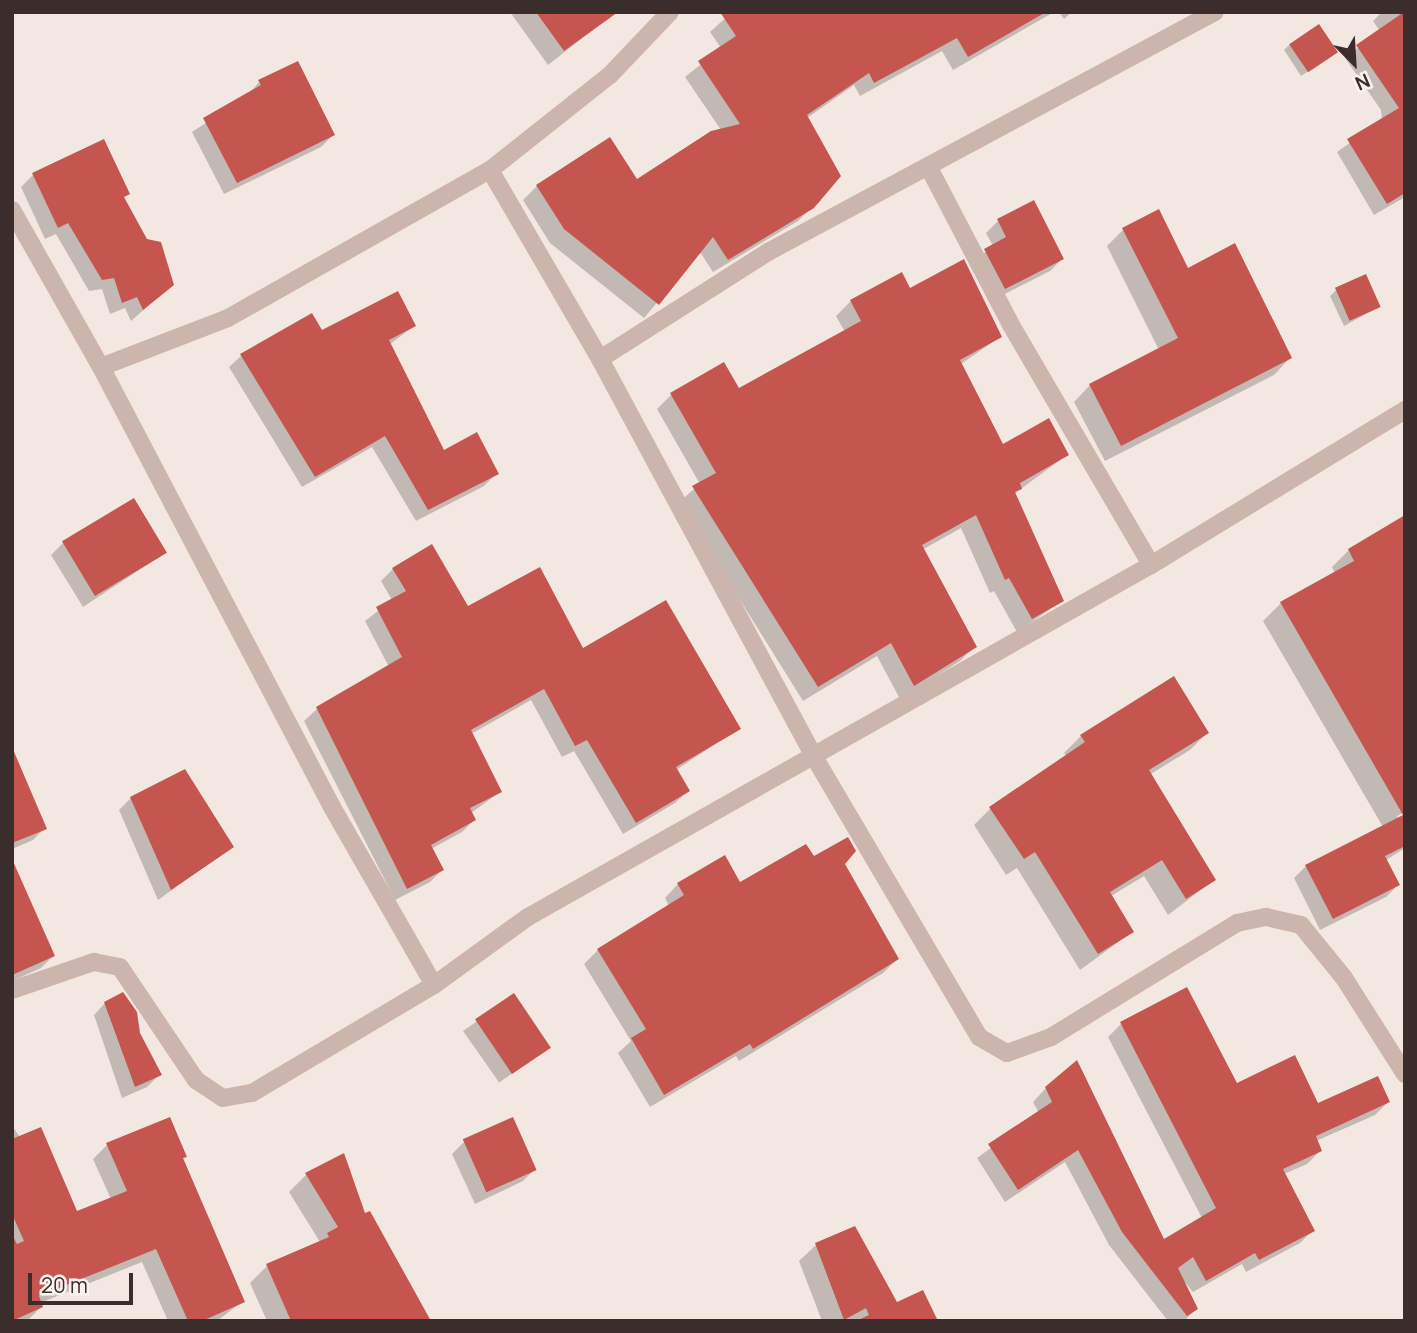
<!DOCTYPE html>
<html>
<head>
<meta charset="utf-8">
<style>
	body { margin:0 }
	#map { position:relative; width:1417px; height:1333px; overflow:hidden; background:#f3e8e1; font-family:Manrope,sans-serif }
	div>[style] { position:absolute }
	.shadow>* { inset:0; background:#0003; transform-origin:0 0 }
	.building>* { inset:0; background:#c4564f; transform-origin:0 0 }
	.minor>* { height:18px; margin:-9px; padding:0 9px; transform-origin:9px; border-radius:9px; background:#ccb5ad }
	span { translate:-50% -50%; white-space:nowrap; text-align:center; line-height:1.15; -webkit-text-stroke:5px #fbf3ee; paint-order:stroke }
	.frame { position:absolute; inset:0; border:14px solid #3a2d2b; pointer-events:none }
	.north { position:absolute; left:1319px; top:28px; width:70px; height:70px; -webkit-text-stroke:5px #fbf3ee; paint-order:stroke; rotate:156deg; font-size:19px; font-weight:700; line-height:28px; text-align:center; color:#3a2d2b }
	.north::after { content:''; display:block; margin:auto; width:24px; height:32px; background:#3a2d2b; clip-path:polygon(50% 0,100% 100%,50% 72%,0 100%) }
	.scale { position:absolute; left:28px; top:1273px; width:105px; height:32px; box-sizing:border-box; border:4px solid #3a2d2b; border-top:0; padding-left:9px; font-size:21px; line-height:24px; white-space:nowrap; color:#3a2d2b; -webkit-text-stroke:5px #fbf3ee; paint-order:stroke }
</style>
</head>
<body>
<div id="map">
	<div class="shadow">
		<div style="clip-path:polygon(510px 12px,611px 12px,613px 14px,548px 65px)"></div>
		<div style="clip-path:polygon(732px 12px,1054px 12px,953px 70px,942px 51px,860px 96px,854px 85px,807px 118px,813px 206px,798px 221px,713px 272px,700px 252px,644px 318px,550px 243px,523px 200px,537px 186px,636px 181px,721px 130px,685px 77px,721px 48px,710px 32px)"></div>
		<div style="clip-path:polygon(1059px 12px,1072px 12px,1064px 19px)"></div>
		<div style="clip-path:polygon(1382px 12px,1405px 12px,1405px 197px,1374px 215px,1337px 152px,1382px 120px,1381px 110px,1345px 58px,1380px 31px,1373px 21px)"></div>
		<div style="clip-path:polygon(1289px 45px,1330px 57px,1301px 76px,1284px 50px)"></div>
		<div style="clip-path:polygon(259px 82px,333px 135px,321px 147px,224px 194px,192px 132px,248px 95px)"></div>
		<div style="clip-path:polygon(33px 175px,128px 194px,123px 198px,172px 285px,131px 321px,125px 308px,110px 314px,102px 289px,89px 291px,56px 234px,45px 239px,21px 187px)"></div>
		<div style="clip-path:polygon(998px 221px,1062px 259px,1050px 271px,993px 300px,973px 262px,993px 246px,986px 233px)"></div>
		<div style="clip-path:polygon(1123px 230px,1188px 270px,1290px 358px,1274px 375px,1105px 461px,1074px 402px,1090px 385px,1159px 350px,1107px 246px)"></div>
		<div style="clip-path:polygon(1336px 290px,1379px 307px,1344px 326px,1330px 296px)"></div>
		<div style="clip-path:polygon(910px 291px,1000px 337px,961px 364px,1002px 446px,1067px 455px,1014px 494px,1062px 601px,1017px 632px,994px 591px,990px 593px,961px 528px,922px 550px,975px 646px,960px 661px,900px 699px,877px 656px,803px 701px,679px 502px,700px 484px,657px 409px,671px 395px,739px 390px,845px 332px,836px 316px,851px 301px)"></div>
		<div style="clip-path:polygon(414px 326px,389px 345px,443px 452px,497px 473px,484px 486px,416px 521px,372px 447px,302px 487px,229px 367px,242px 355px,321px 333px)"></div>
		<div style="clip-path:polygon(1403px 518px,1405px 812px,1397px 816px,1405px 831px,1405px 848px,1386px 860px,1398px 885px,1386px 897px,1320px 930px,1294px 878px,1306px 866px,1383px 827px,1263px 621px,1281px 603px,1335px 573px,1332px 567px,1349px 550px)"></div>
		<div style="clip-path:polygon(63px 543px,165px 553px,83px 607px,51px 555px)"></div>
		<div style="clip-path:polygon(393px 569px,468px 608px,582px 650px,738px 729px,676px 770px,688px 791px,675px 803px,623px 834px,574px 751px,562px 757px,531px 700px,471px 734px,500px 792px,471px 813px,474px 820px,462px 832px,431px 849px,442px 870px,430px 882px,395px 900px,304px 721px,317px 709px,389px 667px,365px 621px,392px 600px,381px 581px)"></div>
		<div style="clip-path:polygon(1207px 733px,1190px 750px,1149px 775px,1214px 880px,1168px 915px,1144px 876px,1111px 896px,1132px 932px,1080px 970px,1017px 868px,1006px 875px,974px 825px,991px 808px,1067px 757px,1064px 753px,1081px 736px)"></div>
		<div style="clip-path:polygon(12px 782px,45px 828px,33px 840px,12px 849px)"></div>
		<div style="clip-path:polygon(131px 798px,232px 847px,158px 900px,119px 810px)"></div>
		<div style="clip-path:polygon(813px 858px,843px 864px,897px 959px,883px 973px,739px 1061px,736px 1056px,650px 1107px,618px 1053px,631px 1041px,584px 964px,598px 950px,669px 906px,665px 898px,678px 884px,739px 884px)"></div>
		<div style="clip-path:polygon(12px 863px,53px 956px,41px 968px,12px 981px)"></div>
		<div style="left:513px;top:996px;width:63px;height:61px;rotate:55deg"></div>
		<div style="clip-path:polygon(106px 1002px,160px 1074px,147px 1087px,122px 1098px,94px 1015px)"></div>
		<div style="clip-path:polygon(1121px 1024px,1237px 1086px,1318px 1105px,1388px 1102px,1375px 1115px,1316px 1141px,1320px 1151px,1307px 1164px,1284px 1174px,1313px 1230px,1300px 1243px,1246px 1272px,1242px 1264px,1193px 1292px,1180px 1276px,1196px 1309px,1184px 1321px,1168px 1321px,1109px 1245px,1065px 1162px,1005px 1202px,977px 1158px,1039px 1113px,1033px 1102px,1046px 1088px,1163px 1241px,1202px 1218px,1108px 1037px)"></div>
		<div style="clip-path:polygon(12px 1126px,76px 1213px,111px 1199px,93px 1159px,107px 1145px,181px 1160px,243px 1301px,217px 1321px,168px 1321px,142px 1262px,40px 1303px,41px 1307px,27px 1321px,12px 1321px)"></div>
		<div style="clip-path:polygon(464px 1142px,535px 1169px,523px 1181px,475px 1204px,452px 1154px)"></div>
		<div style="clip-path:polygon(306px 1175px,364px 1215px,428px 1321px,267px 1321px,250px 1283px,267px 1266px,320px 1242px,289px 1192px)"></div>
		<div style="clip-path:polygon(854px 1228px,896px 1304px,936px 1321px,822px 1321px,799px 1261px,816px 1245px)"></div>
	</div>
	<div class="building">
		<div style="clip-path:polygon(536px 12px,618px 12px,564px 51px)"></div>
		<div style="clip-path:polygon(720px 12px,1046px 12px,968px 57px,957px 38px,874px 83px,869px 73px,807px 115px,841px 176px,814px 208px,728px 260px,713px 237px,659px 305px,564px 229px,536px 185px,610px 137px,637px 179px,711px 131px,740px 124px,698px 61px,736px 36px)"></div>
		<div style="clip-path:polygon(1404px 12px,1405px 193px,1387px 204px,1347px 139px,1399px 108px,1356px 45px)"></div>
		<div style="left:1319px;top:24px;width:34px;height:36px;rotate:56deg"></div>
		<div style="clip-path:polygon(298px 61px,335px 135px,237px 183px,203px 118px,261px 85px,258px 80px)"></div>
		<div style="clip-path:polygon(104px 139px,130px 194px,124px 197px,147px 239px,161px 242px,174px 285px,143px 310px,137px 297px,122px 303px,114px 278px,102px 280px,68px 223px,58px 228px,32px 173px)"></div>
		<div style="clip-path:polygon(1034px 200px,1064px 259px,1005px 289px,984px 249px,1006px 237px,997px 219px)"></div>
		<div style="clip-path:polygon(1159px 209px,1188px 268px,1235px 243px,1292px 358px,1121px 446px,1089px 384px,1178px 338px,1122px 228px)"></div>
		<div style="clip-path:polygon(964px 259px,1002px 337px,960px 360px,1003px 444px,1049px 418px,1069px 455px,1020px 483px,1022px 489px,1015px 492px,1064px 601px,1032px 619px,1009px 578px,1005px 580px,976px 515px,922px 545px,977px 647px,914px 686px,891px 643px,818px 687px,692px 486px,716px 473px,670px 393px,724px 362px,739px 388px,861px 321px,850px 300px,902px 272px,910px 288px)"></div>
		<div style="left:1366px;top:274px;width:36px;height:34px;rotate:66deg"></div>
		<div style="clip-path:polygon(398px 291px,416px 326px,389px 340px,444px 450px,477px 432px,499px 474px,428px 510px,385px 436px,315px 477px,240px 354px,312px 313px,322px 330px)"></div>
		<div style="left:134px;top:498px;width:64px;height:84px;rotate:59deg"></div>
		<div style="clip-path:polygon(1405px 515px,1405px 846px,1385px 856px,1400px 885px,1333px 919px,1305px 865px,1403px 815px,1280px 602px,1354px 561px,1348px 549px)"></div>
		<div style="clip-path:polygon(432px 544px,468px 606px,540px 567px,583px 648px,666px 600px,741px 729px,676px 767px,690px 791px,636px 823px,587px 740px,575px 746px,544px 689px,471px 730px,502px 792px,470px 808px,476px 820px,431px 845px,444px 870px,407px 889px,316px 707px,402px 657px,376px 607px,406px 591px,392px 568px)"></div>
		<div style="clip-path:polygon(1174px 676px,1209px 733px,1149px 770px,1216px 880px,1186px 899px,1162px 860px,1110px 892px,1134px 932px,1098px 954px,1035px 852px,1024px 859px,989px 807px,1085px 742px,1080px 735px)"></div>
		<div style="clip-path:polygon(12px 747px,47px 829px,12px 843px)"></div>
		<div style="clip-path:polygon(185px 769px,234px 847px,171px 890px,130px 797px)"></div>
		<div style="clip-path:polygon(848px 837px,856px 851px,845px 864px,899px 959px,753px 1049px,750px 1044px,664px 1095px,631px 1038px,646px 1029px,597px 949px,684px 895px,677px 883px,725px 855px,740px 882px,806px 844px,814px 856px)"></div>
		<div style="clip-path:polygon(12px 859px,55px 956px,12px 975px)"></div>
		<div style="clip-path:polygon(1187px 987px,1237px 1083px,1295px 1055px,1318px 1103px,1378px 1076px,1390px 1102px,1316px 1136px,1322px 1151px,1283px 1169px,1315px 1231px,1259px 1260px,1255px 1253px,1206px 1281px,1193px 1257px,1178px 1268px,1198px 1309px,1187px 1316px,1122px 1232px,1078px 1150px,1018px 1190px,988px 1144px,1052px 1102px,1045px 1087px,1077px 1060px,1164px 1239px,1216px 1208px,1120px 1022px)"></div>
		<div style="clip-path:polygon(123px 992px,137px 1012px,140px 1033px,162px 1075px,135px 1087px,104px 1002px)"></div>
		<div style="left:514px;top:993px;width:66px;height:47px;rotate:56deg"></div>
		<div style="clip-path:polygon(170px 1117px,187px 1157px,183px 1158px,245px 1302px,202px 1321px,188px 1321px,156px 1249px,39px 1296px,43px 1307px,12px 1321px,12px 1234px,17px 1244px,24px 1241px,12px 1214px,12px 1139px,41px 1127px,77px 1211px,127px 1191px,106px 1143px)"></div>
		<div style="left:513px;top:1117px;width:58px;height:55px;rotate:66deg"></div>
		<div style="clip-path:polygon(344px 1153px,365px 1213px,370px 1211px,431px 1321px,291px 1321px,266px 1264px,329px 1237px,327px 1233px,338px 1227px,305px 1173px)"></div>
		<div style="clip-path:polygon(855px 1226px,897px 1302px,923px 1290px,938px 1321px,856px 1321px,869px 1315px,866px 1308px,844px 1320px,815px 1243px)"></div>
	</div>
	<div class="minor">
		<div style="left:928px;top:166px;width:179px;rotate:62.4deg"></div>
		<div style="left:1011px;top:325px;width:278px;rotate:59.7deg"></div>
		<div style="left:490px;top:170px;width:219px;rotate:59.8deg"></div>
		<div style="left:600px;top:359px;width:450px;rotate:61.7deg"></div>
		<div style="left:813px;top:755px;width:327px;rotate:59.5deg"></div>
		<div style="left:979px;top:1037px;width:32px;rotate:30deg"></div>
		<div style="left:1007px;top:1053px;width:47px;rotate:-20deg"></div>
		<div style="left:1051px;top:1037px;width:218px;rotate:-31.5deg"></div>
		<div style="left:1237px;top:923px;width:30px;rotate:-12deg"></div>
		<div style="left:1266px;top:917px;width:36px;rotate:13deg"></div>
		<div style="left:1301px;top:925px;width:68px;rotate:50.9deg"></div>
		<div style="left:1344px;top:978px;width:114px;rotate:57.6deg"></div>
		<div style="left:12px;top:210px;width:180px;rotate:60.5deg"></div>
		<div style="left:101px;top:367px;width:497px;rotate:62.3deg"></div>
		<div style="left:332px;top:807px;width:205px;rotate:60.2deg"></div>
		<div style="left:600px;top:359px;width:199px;rotate:-32.5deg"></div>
		<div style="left:768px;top:252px;width:507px;rotate:-28.23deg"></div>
		<div style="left:101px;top:367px;width:136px;rotate:-21.1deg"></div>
		<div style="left:228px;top:318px;width:301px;rotate:-29.5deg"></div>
		<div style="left:490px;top:170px;width:153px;rotate:-38.4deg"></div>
		<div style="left:610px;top:75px;width:87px;rotate:-46.4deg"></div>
		<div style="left:12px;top:990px;width:87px;rotate:-18.9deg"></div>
		<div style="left:94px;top:962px;width:26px;rotate:11deg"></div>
		<div style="left:120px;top:967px;width:136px;rotate:56.1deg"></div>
		<div style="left:196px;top:1080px;width:32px;rotate:34deg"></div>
		<div style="left:223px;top:1098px;width:29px;rotate:-10deg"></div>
		<div style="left:252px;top:1093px;width:212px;rotate:-30.7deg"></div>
		<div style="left:434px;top:985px;width:116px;rotate:-35.9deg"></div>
		<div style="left:528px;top:917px;width:716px;rotate:-29.47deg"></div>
		<div style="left:1151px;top:565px;width:298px;rotate:-31.4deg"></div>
	</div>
	<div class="frame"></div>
	<div class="north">N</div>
	<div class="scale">20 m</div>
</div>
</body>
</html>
